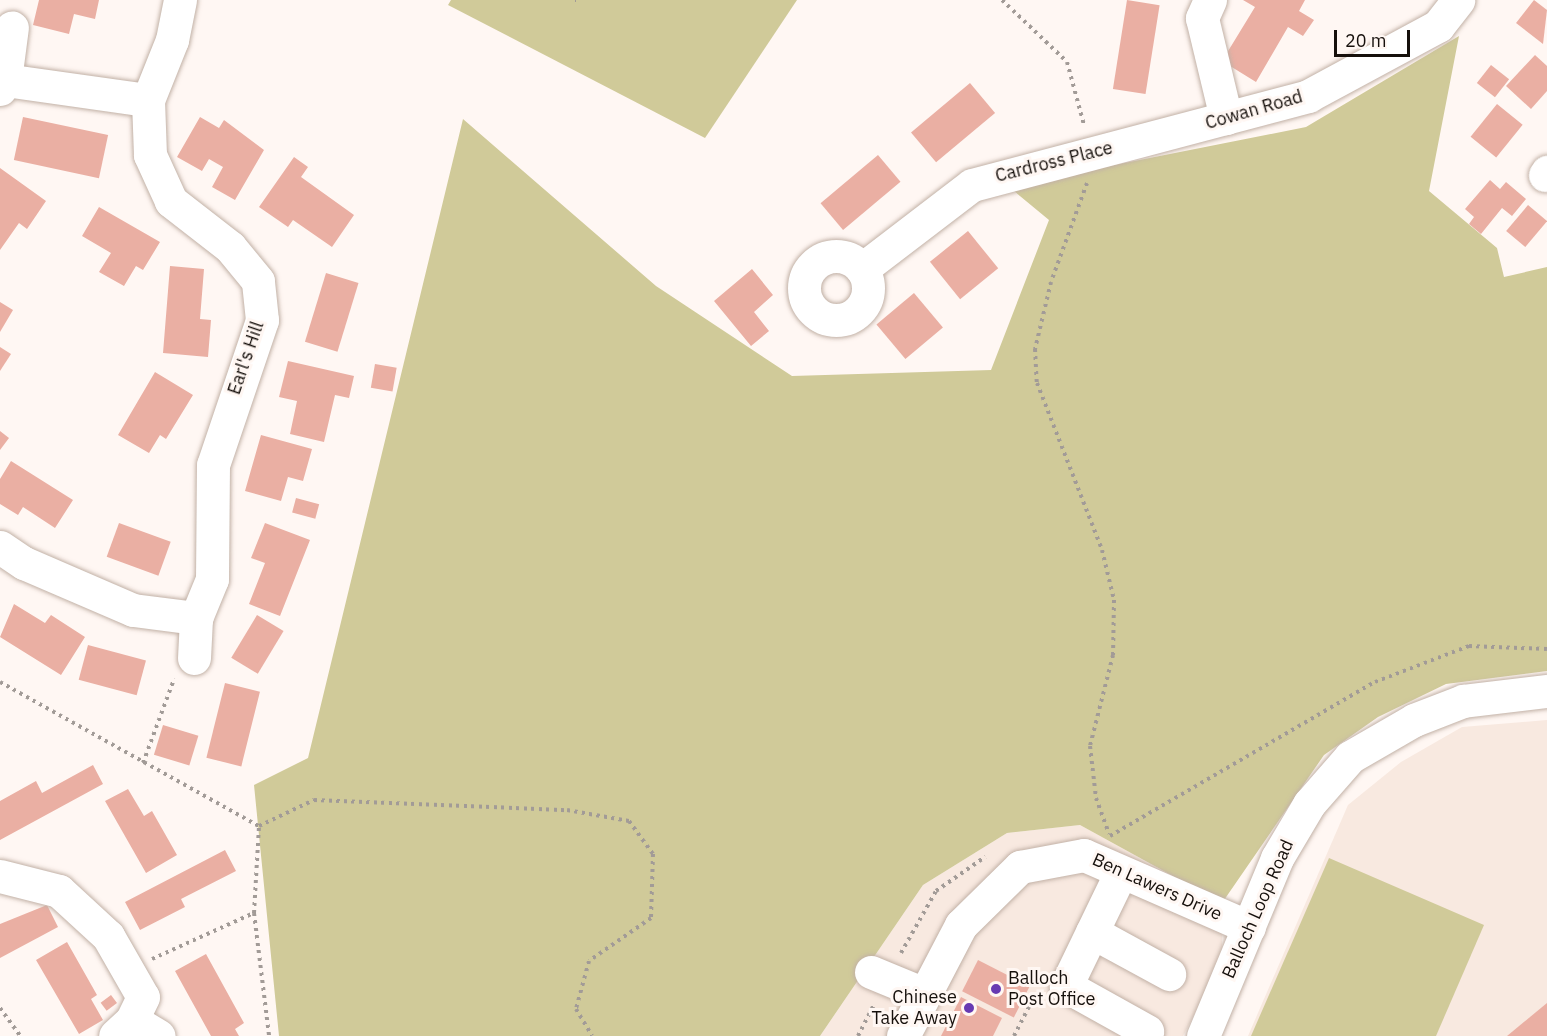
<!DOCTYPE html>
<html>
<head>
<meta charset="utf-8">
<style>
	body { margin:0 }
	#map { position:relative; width:1547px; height:1036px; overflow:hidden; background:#fff7f3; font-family:"IBM Plex Sans",sans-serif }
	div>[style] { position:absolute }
	.built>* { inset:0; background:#f8e9e0 }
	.green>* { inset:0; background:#d0ca99 }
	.building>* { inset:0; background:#eaafa3; transform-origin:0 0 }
	.path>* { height:4px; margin-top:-2px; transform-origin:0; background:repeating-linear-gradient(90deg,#a29b97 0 3px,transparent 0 7.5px) }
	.roads { filter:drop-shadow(0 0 2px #c2b1a6) drop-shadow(0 0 2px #c2b1a6) }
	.minor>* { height:33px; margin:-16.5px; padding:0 16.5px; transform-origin:16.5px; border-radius:16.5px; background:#fff }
	.minor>.ring { margin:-16.5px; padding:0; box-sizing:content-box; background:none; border:33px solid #fff; border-radius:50% }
	.dots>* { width:16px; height:16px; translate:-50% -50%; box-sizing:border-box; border:3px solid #fff7f3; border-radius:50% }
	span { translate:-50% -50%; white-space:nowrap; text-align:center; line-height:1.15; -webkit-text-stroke:6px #fff7f3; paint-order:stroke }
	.street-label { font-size:18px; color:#16100c }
	.poi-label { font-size:18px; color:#16100c }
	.left { translate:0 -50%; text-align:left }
	.right { translate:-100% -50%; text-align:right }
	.scale { position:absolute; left:1334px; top:30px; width:76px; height:27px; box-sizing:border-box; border:3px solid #16100c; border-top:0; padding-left:8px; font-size:18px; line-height:21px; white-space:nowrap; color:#16100c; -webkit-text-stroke:4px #fff7f3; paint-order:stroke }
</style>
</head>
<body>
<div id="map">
	<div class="built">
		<div style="clip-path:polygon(1547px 720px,1547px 1036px,1248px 1036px,1348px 805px,1401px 762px,1462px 727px)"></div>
		<div style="clip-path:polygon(1080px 825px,1222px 903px,1222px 961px,1183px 1036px,820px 1036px,923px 885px,1007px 833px)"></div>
	</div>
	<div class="green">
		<div style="clip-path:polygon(451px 0,797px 0,705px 138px,448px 5px)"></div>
		<div style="clip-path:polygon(1459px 36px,1429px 191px,1497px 248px,1504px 277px,1547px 267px,1547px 671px,1446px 684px,1378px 717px,1324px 755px,1222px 903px,1080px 825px,1007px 833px,923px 885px,820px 1036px,279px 1036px,254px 785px,308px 758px,463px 119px,656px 286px,792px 376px,991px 370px,1049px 220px,1008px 186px,1306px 127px)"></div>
		<div style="clip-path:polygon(1329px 858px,1484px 925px,1436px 1036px,1251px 1036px)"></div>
	</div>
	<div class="building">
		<div style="clip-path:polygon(39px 0,99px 0,95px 19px,74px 14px,69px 34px,33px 25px)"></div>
		<div style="left:1127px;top:0;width:33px;height:90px;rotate:9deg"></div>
		<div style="clip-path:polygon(1243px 0,1305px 0,1299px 11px,1314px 20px,1303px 36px,1288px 27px,1256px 82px,1222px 61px,1255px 7px)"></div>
		<div style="clip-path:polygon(1534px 0,1547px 10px,1543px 44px,1516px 23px)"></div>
		<div style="clip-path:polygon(1535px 55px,1547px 66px,1547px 91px,1531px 109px,1506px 86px)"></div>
		<div style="left:1491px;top:65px;width:23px;height:23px;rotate:38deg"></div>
		<div style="left:970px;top:83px;width:39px;height:77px;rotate:50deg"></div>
		<div style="left:1497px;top:104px;width:33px;height:42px;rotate:39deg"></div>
		<div style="left:23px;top:117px;width:87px;height:44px;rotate:12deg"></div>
		<div style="clip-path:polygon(200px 117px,219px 128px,224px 120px,264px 150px,235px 200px,212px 187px,223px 167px,209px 159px,202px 171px,177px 157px)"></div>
		<div style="left:878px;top:155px;width:35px;height:75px;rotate:50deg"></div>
		<div style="clip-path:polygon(294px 157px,308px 167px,301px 177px,354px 215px,332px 247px,293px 220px,288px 227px,259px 207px)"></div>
		<div style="clip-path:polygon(0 168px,46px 201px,27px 229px,19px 223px,0 250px)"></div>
		<div style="clip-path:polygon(1490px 180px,1500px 189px,1506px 182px,1526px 199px,1512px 216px,1502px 208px,1481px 234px,1469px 224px,1474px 217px,1465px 209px)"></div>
		<div style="left:1528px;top:205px;width:25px;height:34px;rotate:40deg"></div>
		<div style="clip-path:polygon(99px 207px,160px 242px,143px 270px,136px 266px,124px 286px,99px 272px,111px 253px,82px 236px)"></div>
		<div style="left:968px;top:231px;width:48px;height:49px;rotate:51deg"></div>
		<div style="clip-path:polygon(170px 266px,204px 269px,200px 319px,211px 320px,208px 357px,163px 353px)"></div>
		<div style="clip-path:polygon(752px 269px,773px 295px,754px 312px,769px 331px,751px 346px,714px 301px)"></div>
		<div style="left:326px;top:273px;width:34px;height:72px;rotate:17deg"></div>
		<div style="left:914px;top:293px;width:45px;height:49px;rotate:50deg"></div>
		<div style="clip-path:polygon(0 302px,13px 310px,0 332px)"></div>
		<div style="clip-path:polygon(0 347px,11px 354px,0 371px)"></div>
		<div style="clip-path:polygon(288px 361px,354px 376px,349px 398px,335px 395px,324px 442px,290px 434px,297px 401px,279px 397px)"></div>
		<div style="left:375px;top:364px;width:22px;height:24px;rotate:10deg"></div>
		<div style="clip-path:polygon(155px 372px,193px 395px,166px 439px,160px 435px,149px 453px,118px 435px)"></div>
		<div style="clip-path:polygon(0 431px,9px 438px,0 450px)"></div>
		<div style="clip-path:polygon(261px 435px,312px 449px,303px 481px,288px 477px,281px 501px,245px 491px)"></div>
		<div style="clip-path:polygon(11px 461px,73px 500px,55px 528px,23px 507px,18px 515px,0 504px,0 479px)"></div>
		<div style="left:296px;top:498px;width:24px;height:15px;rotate:15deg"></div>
		<div style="left:119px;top:523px;width:55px;height:36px;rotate:20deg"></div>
		<div style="clip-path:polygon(265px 523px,310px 540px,280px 616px,249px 604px,265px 563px,251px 558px)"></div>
		<div style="clip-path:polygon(14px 604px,45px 623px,51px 615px,85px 637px,61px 675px,0 637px)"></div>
		<div style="left:257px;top:615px;width:31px;height:50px;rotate:31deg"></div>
		<div style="left:88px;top:645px;width:60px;height:36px;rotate:15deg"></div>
		<div style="left:225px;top:683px;width:36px;height:77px;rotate:14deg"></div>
		<div style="left:163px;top:725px;width:37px;height:31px;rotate:17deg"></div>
		<div style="clip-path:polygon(93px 765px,103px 784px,0 840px,0 801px,36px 781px,42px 793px)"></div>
		<div style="clip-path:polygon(128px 789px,144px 816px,152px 811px,177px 855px,146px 873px,105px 801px)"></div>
		<div style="clip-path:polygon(225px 850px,236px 871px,181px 899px,185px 907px,140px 930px,125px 902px)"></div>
		<div style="clip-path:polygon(47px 905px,58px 927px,0 958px,0 924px)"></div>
		<div style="clip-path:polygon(67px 942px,97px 995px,91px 999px,103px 1020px,79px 1034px,36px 960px)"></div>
		<div style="clip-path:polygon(206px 954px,244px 1023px,235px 1029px,239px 1036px,211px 1036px,175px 971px)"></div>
		<div style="left:978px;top:960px;width:58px;height:35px;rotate:27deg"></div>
		<div style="left:111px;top:995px;width:10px;height:13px;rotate:53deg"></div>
		<div style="clip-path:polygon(961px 997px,1002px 1018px,993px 1036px,941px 1036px)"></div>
		<div style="clip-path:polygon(1547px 1003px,1547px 1036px,1507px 1036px)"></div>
	</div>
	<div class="path">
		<div style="left:575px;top:0;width:1px"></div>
		<div style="left:1002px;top:0;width:90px;rotate:43.6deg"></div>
		<div style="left:1067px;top:62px;width:65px;rotate:74.9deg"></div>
		<div style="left:1087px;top:183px;width:105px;rotate:110deg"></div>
		<div style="left:1051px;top:282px;width:69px;rotate:103.4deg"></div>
		<div style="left:1035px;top:349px;width:34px;rotate:87deg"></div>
		<div style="left:1037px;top:383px;width:179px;rotate:68.7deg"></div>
		<div style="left:1102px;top:550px;width:51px;rotate:76.5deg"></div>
		<div style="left:1114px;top:600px;width:55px;rotate:91deg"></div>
		<div style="left:1113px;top:655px;width:94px;rotate:104.2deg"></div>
		<div style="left:1090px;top:746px;width:52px;rotate:83.4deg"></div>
		<div style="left:1096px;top:798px;width:38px;rotate:70deg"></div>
		<div style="left:0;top:682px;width:296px;rotate:29.1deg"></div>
		<div style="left:143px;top:763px;width:90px;rotate:-69.7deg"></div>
		<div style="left:259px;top:826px;width:61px;rotate:-25.3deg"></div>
		<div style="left:314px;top:800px;width:253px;rotate:2.3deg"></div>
		<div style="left:567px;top:810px;width:63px;rotate:10.1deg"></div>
		<div style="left:629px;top:821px;width:41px;rotate:54deg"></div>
		<div style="left:653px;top:854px;width:64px;rotate:91.8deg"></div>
		<div style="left:651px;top:918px;width:75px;rotate:145.3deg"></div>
		<div style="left:589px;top:961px;width:50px;rotate:105.2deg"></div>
		<div style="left:576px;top:1009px;width:31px;rotate:59deg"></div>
		<div style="left:1110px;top:836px;width:306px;rotate:-30.2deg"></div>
		<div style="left:1375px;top:682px;width:101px;rotate:-21deg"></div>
		<div style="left:1469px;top:646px;width:78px;rotate:2.2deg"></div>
		<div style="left:254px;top:913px;width:87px;rotate:-86.7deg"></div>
		<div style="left:901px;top:953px;width:71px;rotate:-60.6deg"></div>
		<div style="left:936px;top:891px;width:60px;rotate:-34.8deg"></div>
		<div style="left:152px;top:959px;width:112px;rotate:-24.3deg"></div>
		<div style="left:254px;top:913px;width:124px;rotate:83deg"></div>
		<div style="left:0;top:1008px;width:34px;rotate:54deg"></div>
		<div style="left:858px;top:1036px;width:36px;rotate:-63deg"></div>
		<div style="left:1014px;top:1036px;width:51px;rotate:-62.9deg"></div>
	</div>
	<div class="roads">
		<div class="minor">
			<div style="left:1210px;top:0;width:20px;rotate:114deg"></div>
			<div style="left:1202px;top:18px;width:103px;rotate:76.5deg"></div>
			<div style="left:5px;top:80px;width:53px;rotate:-82.5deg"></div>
			<div style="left:0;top:89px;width:10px;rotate:-61deg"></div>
			<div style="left:5px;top:80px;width:144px;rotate:8deg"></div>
			<div style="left:1545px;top:175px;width:4px;rotate:-56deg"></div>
			<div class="ring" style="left:804px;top:256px;width:31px;height:31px"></div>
			<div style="left:862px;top:269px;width:138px;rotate:-37.4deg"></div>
			<div style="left:972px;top:185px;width:348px;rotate:-14.8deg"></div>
			<div style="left:1308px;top:96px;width:148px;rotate:-28.3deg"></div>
			<div style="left:1438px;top:26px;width:33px;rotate:-52deg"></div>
			<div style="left:0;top:547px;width:29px;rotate:34deg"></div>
			<div style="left:24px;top:563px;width:119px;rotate:23.3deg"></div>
			<div style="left:133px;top:610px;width:64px;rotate:7.2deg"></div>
			<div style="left:196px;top:618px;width:42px;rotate:-67.7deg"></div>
			<div style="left:212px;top:579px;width:114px;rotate:-89.5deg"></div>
			<div style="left:213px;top:465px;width:153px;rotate:-71.3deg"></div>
			<div style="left:262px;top:320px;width:39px;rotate:-96deg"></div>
			<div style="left:258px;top:281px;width:44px;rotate:-129.5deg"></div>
			<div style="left:230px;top:247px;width:75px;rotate:-142.1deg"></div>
			<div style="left:171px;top:201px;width:51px;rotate:-114.5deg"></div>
			<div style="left:150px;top:155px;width:55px;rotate:-92.1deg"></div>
			<div style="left:148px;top:100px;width:65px;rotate:-68.2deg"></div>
			<div style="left:172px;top:40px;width:41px;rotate:-78.7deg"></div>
			<div style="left:194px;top:658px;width:40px;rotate:-87.1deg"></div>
			<div style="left:1121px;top:872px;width:127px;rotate:115.8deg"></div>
			<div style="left:1066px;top:986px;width:93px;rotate:29.1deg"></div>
			<div style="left:0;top:876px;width:61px;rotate:14.3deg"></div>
			<div style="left:59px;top:891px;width:67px;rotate:42.6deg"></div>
			<div style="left:108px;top:936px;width:70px;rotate:60.2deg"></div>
			<div style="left:143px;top:997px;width:25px;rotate:116deg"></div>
			<div style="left:132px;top:1020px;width:23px;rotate:137deg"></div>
			<div style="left:1092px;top:932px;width:88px;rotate:28.6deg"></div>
			<div style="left:871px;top:972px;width:55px;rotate:22.4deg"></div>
			<div style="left:132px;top:1020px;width:31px;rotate:31deg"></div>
			<div style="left:903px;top:1036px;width:125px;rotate:-62.4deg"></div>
			<div style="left:961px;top:925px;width:83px;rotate:-44.5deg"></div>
			<div style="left:1020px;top:867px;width:65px;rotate:-10.6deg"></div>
			<div style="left:1084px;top:855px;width:180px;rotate:23.6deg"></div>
			<div style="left:1203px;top:1036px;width:193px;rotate:-67.4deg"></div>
			<div style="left:1277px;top:858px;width:63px;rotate:-59.3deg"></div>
			<div style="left:1309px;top:804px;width:62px;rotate:-48.9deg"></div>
			<div style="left:1350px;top:757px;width:74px;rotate:-30deg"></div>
			<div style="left:1414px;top:720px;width:53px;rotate:-21.2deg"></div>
			<div style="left:1463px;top:701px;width:85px;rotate:-6.8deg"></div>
		</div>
	</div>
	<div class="dots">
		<div style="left:996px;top:989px;background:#673ab2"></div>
		<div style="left:969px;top:1008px;background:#673ab2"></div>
	</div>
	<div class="street-label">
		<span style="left:1254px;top:110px;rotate:-16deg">Cowan Road</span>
		<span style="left:1054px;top:162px;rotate:-14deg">Cardross Place</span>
		<span style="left:246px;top:358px;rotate:-71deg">Earl's Hill</span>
		<span style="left:1157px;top:887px;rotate:24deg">Ben Lawers Drive</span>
		<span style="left:1258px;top:909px;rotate:-66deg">Balloch Loop Road</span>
	</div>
	<div class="poi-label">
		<span class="left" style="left:1008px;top:989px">Balloch<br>Post Office</span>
		<span class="right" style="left:957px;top:1008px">Chinese<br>Take Away</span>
	</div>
	<div class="scale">20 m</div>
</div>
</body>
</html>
